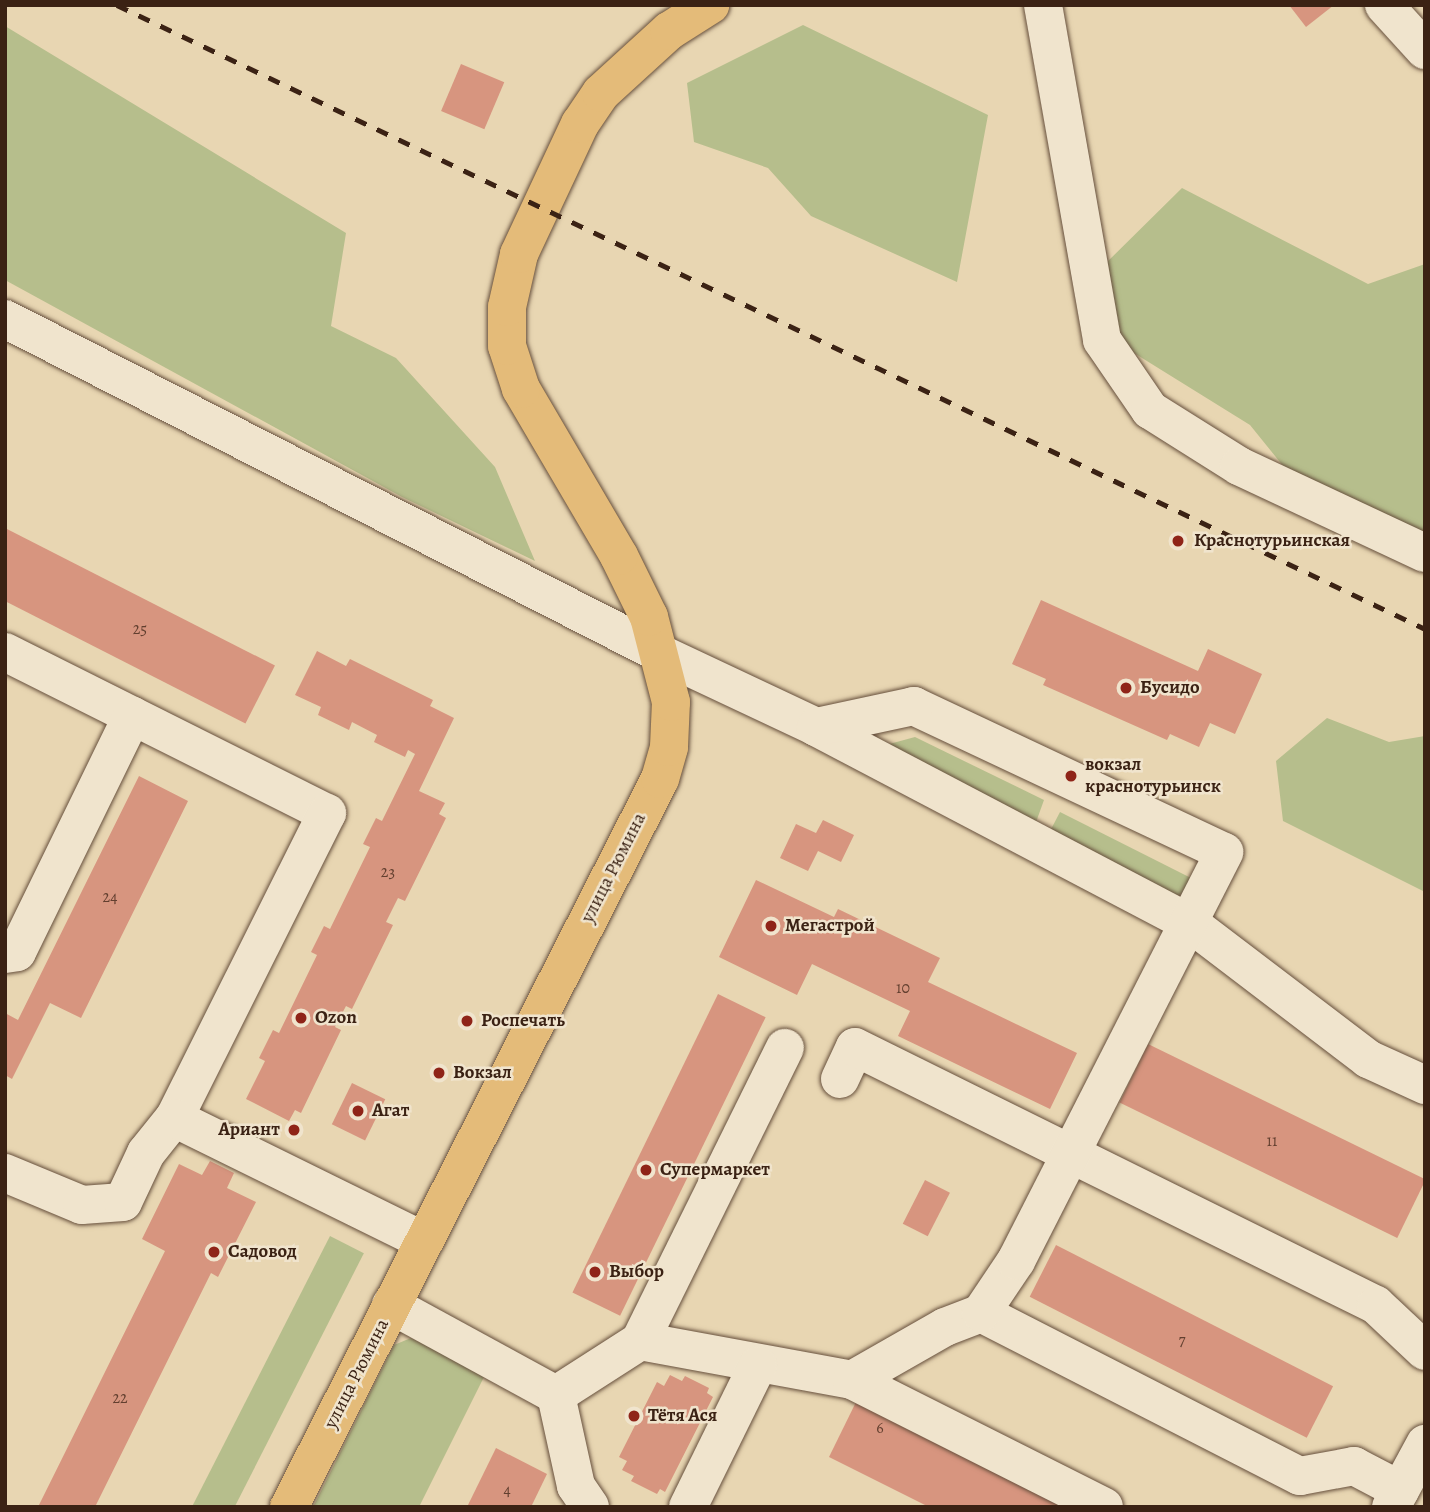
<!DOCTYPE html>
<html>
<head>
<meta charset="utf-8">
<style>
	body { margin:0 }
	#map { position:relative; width:1430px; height:1512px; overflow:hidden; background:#e8d6b2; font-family:Alegreya,serif }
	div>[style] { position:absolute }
	.green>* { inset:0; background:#b6be8c; transform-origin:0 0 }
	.building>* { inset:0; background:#d7957f; transform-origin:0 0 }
	.roads { filter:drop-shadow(0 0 2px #664f3c) drop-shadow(0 0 2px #664f3c) }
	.minor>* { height:38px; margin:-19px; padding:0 19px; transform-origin:19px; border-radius:19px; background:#f0e4cd }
	.major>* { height:38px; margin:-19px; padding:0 19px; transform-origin:19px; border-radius:19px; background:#e4bb79 }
	.rail>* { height:5px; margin-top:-2.5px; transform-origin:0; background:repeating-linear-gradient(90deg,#3b2214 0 12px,transparent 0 24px) }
	.dots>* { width:19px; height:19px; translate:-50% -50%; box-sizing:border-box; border:4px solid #f0e4cd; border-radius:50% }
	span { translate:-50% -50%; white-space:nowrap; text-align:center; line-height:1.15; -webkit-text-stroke:5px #f0e4cd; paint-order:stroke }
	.number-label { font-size:16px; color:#623f2f }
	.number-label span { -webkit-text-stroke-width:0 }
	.poi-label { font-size:19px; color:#3b2214; font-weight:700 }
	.left { translate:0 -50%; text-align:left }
	.right { translate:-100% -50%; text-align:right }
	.street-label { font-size:19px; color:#3b2214 }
	.frame { position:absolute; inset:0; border:7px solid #3b2214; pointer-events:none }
</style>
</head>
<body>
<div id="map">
	<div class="green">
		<div style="clip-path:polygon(803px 25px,988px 115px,957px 282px,811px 216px,768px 168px,694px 142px,687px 83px)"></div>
		<div style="clip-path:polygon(5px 26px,346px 233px,331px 326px,396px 358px,495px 467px,535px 561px,402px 497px,5px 280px)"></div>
		<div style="clip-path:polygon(1182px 188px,1368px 284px,1425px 264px,1425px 542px,1296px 482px,1250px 425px,1105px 335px,1101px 268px)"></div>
		<div style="clip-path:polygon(1327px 718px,1389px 742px,1425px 736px,1425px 892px,1283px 821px,1276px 761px)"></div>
		<div style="clip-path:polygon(915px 737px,1044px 800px,1035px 825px,882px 746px)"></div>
		<div style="clip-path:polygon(1060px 812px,1191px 878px,1187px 891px,1174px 897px,1048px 835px)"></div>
		<div style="left:330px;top:1236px;width:38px;height:304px;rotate:27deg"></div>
		<div style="clip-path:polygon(411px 1338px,485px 1375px,419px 1507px,313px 1507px,394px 1345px)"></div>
	</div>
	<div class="building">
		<div style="clip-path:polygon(1289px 5px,1334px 5px,1306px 27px)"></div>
		<div style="left:461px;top:64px;width:47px;height:51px;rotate:23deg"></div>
		<div style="left:5px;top:528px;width:303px;height:65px;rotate:27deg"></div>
		<div style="clip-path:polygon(1041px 600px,1198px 671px,1208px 649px,1262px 674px,1235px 734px,1210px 723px,1199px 747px,1170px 734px,1167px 740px,1043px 685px,1046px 679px,1012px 664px)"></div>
		<div style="clip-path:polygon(317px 651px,346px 666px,350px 659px,433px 700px,430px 706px,454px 718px,419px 791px,445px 803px,439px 814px,446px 818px,405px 901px,398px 898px,386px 922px,393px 925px,352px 1009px,346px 1006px,335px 1027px,341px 1030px,301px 1113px,295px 1110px,289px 1121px,246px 1099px,265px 1061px,259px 1058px,273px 1030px,279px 1033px,317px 955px,311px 952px,324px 926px,330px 929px,370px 847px,363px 844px,376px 818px,382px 821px,415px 754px,408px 750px,405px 757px,374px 742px,377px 735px,352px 722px,349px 730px,318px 715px,321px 707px,295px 695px)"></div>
		<div style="clip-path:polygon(139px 776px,188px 801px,81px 1018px,50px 1003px,12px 1079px,5px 1075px,5px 1013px,18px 1020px)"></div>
		<div style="clip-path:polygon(823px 820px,854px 835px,841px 862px,818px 851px,808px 871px,780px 858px,796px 824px,816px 833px)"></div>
		<div style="clip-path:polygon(756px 880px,834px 917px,838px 909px,940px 958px,928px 982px,1077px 1053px,1050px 1109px,898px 1036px,910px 1011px,812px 964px,797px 995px,719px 957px)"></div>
		<div style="left:718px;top:994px;width:53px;height:332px;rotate:26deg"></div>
		<div style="left:1148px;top:1044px;width:309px;height:65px;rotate:26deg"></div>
		<div style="left:352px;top:1083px;width:37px;height:46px;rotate:26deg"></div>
		<div style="clip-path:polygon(210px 1161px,234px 1173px,227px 1188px,256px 1202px,218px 1277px,211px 1273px,95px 1507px,38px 1507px,165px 1251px,142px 1239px,179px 1164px,202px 1175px)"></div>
		<div style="left:925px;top:1180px;width:28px;height:49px;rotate:27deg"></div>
		<div style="left:1056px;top:1245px;width:311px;height:58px;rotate:27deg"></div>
		<div style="clip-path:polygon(670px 1375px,682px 1381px,685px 1376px,709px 1388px,707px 1393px,713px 1397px,665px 1492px,660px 1489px,657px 1494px,631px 1481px,634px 1476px,622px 1470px,627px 1461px,619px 1457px,657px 1382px,664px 1386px)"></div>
		<div style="clip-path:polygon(858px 1398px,1075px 1507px,929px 1507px,829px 1457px)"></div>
		<div style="clip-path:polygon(496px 1448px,547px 1474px,531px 1507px,467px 1507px)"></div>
	</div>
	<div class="roads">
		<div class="minor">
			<div style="left:1043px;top:5px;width:340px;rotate:80deg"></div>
			<div style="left:1102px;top:340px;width:85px;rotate:55.6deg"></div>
			<div style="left:1150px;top:410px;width:105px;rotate:32.2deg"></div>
			<div style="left:1239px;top:466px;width:205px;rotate:25.1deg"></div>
			<div style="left:1384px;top:5px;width:61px;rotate:47.7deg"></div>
			<div style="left:5px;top:319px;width:734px;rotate:27.05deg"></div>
			<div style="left:659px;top:653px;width:174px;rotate:25.2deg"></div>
			<div style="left:816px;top:727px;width:424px;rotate:27.7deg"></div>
			<div style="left:1191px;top:924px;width:223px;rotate:37.3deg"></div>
			<div style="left:1368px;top:1059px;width:63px;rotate:24.5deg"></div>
			<div style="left:5px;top:652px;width:360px;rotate:26.6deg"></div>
			<div style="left:327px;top:813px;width:341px;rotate:116.6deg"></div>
			<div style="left:5px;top:954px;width:12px;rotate:-9deg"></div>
			<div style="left:17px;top:952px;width:263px;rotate:-64deg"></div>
			<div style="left:840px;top:1079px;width:35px;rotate:-65deg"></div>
			<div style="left:855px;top:1047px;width:581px;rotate:26.34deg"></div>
			<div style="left:1376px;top:1305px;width:67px;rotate:43.2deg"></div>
			<div style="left:5px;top:1173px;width:83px;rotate:22.6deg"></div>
			<div style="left:82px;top:1205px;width:41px;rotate:-4.2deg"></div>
			<div style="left:123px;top:1202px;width:54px;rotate:-64.9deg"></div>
			<div style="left:146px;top:1153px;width:45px;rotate:-51.3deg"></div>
			<div style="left:174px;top:1118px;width:279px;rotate:26.2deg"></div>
			<div style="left:391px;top:1305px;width:188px;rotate:28.6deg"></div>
			<div style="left:556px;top:1395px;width:93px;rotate:77.6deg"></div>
			<div style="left:576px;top:1486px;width:25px;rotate:56deg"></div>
			<div style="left:981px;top:1313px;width:358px;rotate:27.1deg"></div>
			<div style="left:1300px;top:1476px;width:55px;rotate:-10.5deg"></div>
			<div style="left:1354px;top:1466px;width:52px;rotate:27.6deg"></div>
			<div style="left:640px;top:1341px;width:327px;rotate:-63.7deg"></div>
			<div style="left:852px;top:1380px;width:282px;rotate:26.7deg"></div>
			<div style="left:556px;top:1395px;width:100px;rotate:-32.7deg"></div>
			<div style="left:640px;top:1341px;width:216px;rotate:10.4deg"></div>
			<div style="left:852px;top:1380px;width:107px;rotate:-29.7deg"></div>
			<div style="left:945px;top:1327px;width:39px;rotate:-21deg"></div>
			<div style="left:981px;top:1313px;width:63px;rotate:-56.1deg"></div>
			<div style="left:1016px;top:1261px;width:459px;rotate:-63deg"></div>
			<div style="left:1224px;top:852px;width:343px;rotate:-154.8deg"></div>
			<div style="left:914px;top:706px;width:100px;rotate:167.9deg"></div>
			<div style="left:688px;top:1507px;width:158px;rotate:-63.8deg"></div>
			<div style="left:1391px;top:1507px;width:72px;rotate:-61.6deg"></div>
		</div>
		<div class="major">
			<div style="left:289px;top:1507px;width:817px;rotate:-63deg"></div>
			<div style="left:660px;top:779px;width:33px;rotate:-74deg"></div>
			<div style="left:669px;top:747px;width:45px;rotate:-87.5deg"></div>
			<div style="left:671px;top:702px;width:88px;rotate:-104.5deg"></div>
			<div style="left:649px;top:617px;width:68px;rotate:-116.2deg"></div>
			<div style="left:619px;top:556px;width:194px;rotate:-120.4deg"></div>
			<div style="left:521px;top:389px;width:45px;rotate:-108deg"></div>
			<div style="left:507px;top:346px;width:39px;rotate:-90deg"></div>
			<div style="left:507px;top:307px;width:54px;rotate:-77.2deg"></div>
			<div style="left:519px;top:254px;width:144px;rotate:-64.9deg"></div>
			<div style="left:580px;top:124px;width:37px;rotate:-56deg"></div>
			<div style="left:601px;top:93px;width:92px;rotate:-42.4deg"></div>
			<div style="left:669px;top:31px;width:49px;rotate:-32.4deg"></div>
		</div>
	</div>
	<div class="rail">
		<div style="left:117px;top:5px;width:1449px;rotate:25.5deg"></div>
	</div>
	<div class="dots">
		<div style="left:1178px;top:541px;background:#8f2418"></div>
		<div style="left:1126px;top:688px;background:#8f2418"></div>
		<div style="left:1071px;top:776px;background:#8f2418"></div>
		<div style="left:771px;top:926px;background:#8f2418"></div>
		<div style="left:301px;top:1018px;background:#8f2418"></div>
		<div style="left:467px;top:1021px;background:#8f2418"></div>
		<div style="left:439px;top:1073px;background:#8f2418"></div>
		<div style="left:358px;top:1111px;background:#8f2418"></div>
		<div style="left:294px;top:1130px;background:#8f2418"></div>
		<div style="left:646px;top:1170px;background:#8f2418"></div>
		<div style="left:214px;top:1252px;background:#8f2418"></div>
		<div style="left:595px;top:1272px;background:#8f2418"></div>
		<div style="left:634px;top:1416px;background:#8f2418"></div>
	</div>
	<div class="number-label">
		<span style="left:140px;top:629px">25</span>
		<span style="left:388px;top:872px">23</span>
		<span style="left:110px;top:897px">24</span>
		<span style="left:903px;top:988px">10</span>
		<span style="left:1272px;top:1141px">11</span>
		<span style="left:1182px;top:1340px">7</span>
		<span style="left:120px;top:1398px">22</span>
		<span style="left:880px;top:1428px">6</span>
		<span style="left:507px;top:1490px">4</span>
	</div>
	<div class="poi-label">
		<span class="left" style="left:1194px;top:541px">Краснотурьинская</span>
		<span class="left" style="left:1140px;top:688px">Бусидо</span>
		<span class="left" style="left:1085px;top:776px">вокзал<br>краснотурьинск</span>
		<span class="left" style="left:785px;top:926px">Мегастрой</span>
		<span class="left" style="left:315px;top:1018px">Ozon</span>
		<span class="left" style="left:481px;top:1021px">Роспечать</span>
		<span class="left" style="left:453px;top:1073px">Вокзал</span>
		<span class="left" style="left:372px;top:1111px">Агат</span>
		<span class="right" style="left:280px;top:1130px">Ариант</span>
		<span class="left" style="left:660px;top:1170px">Супермаркет</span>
		<span class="left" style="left:228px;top:1252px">Садовод</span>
		<span class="left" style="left:609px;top:1272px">Выбор</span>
		<span class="left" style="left:648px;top:1416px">Тётя Ася</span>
	</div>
	<div class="street-label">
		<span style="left:614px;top:868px;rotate:-63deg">улица Рюмина</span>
		<span style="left:357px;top:1374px;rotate:-63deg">улица Рюмина</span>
	</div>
	<div class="frame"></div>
</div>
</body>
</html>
